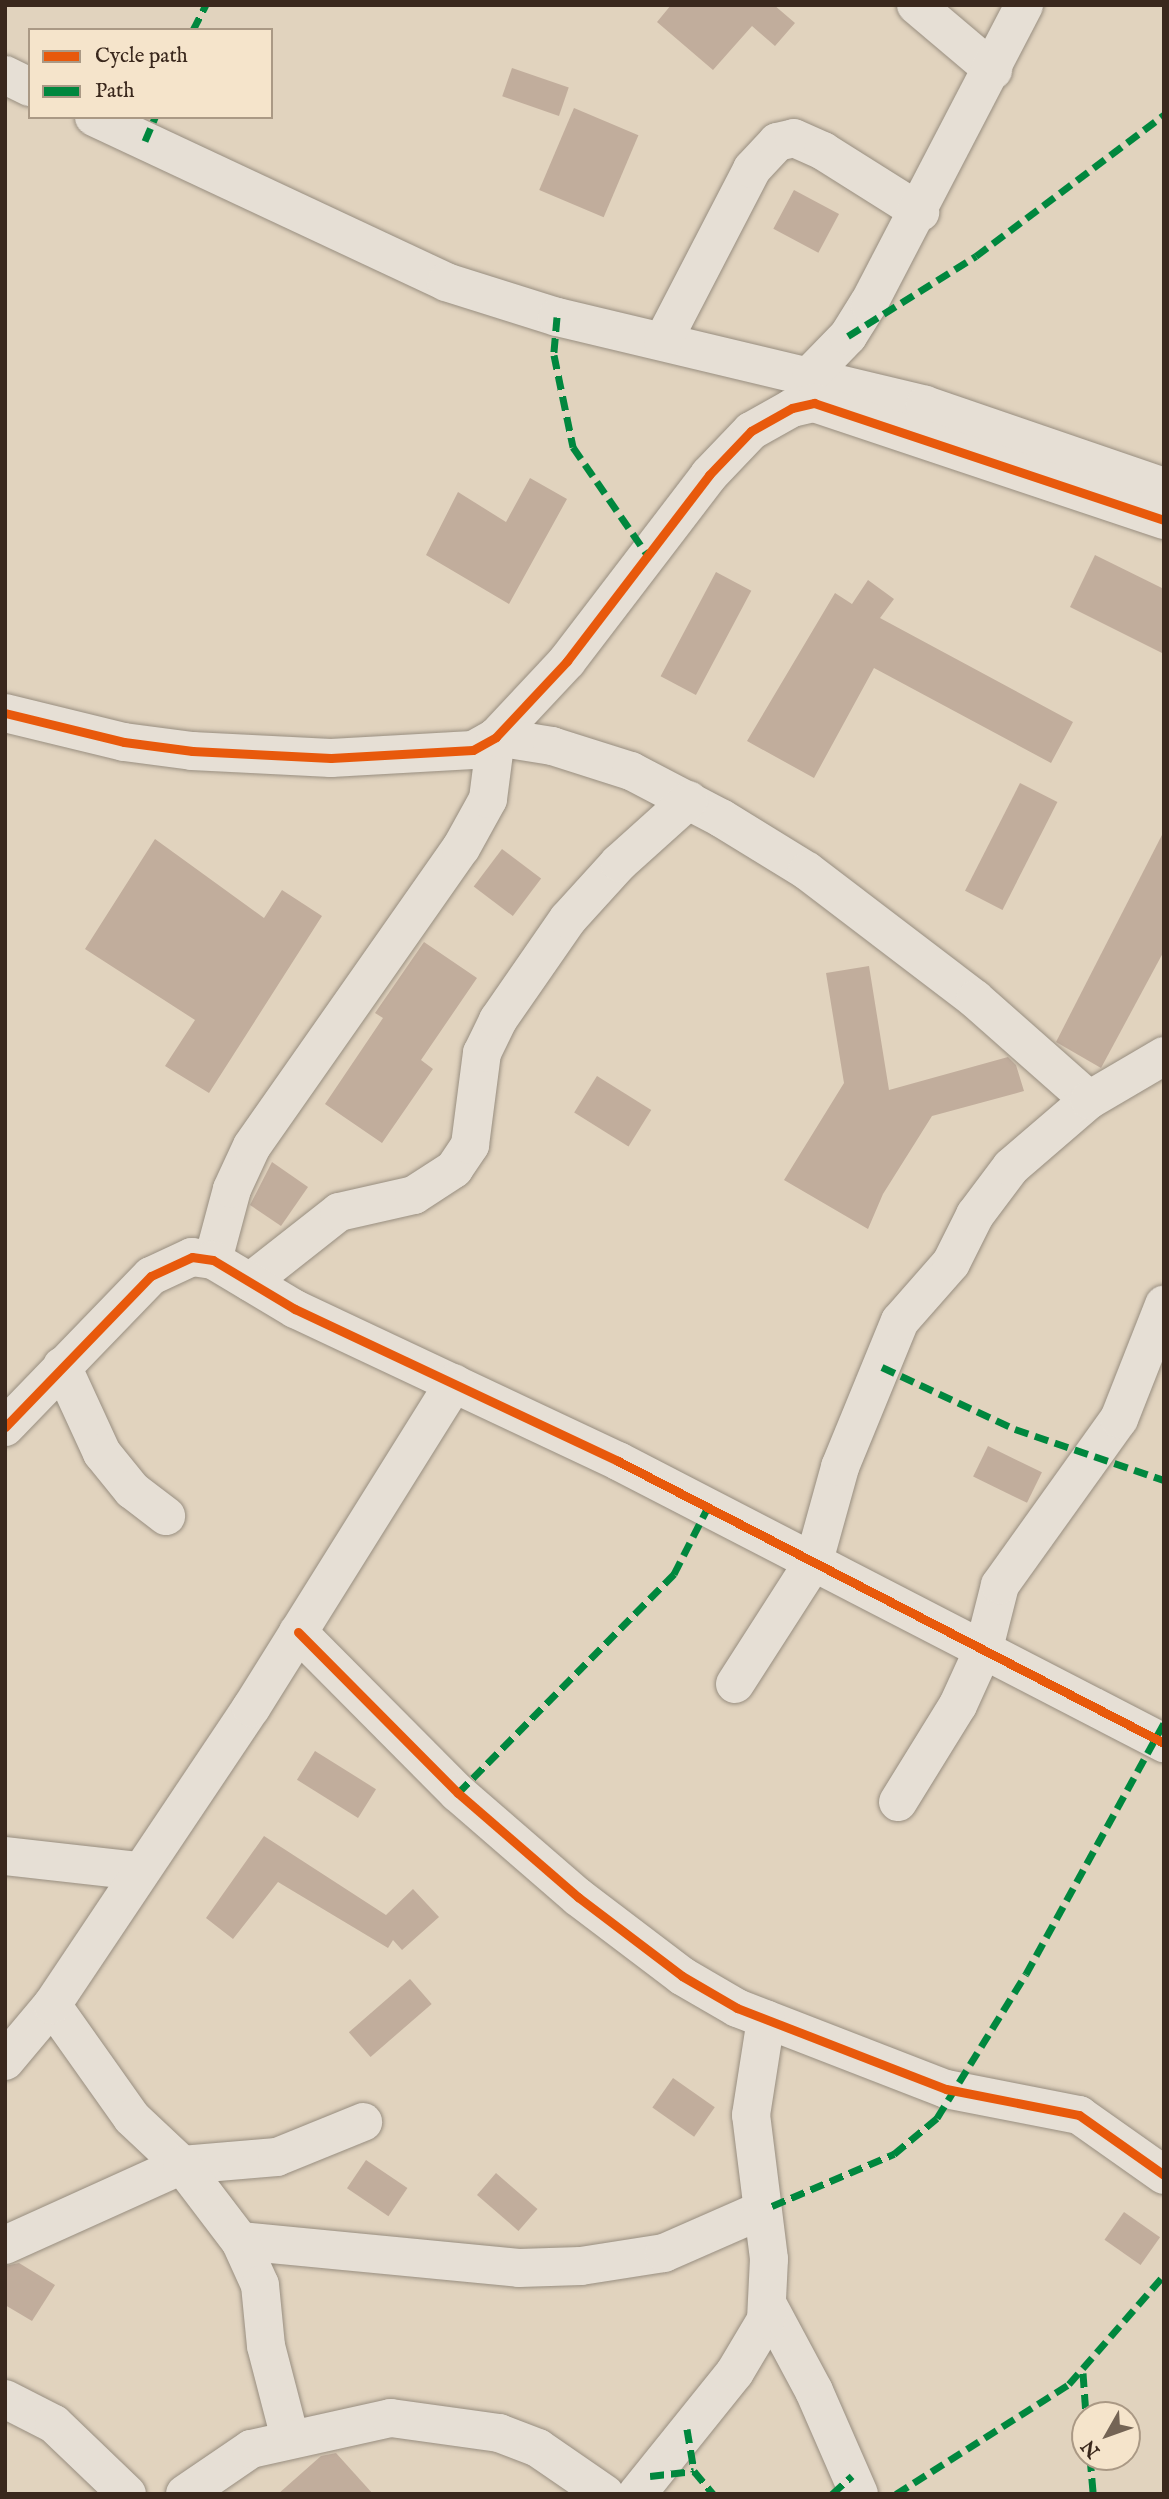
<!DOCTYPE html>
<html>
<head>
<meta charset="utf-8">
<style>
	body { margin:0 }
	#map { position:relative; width:1169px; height:2499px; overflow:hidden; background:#e1d3be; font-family:"IM FELL English",serif }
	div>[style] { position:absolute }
	.building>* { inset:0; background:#c1ad9c; transform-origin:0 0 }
	.roads { filter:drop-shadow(0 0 2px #988e80) drop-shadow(0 0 2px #988e80) }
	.minor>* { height:38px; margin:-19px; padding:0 19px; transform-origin:19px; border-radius:19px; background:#e6dfd5 }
	.quiet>* { height:7px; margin-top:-3.5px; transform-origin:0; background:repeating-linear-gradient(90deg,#00873e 0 14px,transparent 0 21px) }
	.cycleway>* { height:9px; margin:-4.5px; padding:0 4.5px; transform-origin:4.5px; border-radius:4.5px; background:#e8590c }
	span { translate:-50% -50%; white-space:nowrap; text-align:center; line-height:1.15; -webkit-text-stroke:5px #f5e4cb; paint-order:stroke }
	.frame { position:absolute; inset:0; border:7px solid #3a281d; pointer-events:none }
	.legend { position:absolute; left:28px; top:28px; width:245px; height:91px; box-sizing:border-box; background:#f5e4cb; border:2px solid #aa9985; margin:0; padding:9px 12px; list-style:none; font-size:21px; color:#3a281d }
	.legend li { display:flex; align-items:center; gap:14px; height:35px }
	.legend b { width:35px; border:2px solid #aa9985 }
	.north { position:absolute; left:1071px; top:2401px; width:70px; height:70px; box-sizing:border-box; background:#f5e4cb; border:2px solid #aa9985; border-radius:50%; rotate:230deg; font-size:19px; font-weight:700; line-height:28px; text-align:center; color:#3a281d }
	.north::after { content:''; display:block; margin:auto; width:24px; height:32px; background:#746455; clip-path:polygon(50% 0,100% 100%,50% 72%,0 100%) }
</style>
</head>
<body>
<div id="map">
	<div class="building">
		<div style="clip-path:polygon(671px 5px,774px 5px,795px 23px,775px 46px,752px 26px,713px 70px,657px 22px)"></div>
		<div style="left:512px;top:68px;width:60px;height:30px;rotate:19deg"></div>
		<div style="left:574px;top:108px;width:70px;height:89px;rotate:23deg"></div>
		<div style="left:794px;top:190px;width:51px;height:44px;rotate:28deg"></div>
		<div style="clip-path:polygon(530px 478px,567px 499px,509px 604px,426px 555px,458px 492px,506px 522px)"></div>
		<div style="clip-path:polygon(1095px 555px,1164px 589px,1164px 654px,1070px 607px)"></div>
		<div style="left:716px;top:572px;width:40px;height:118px;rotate:28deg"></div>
		<div style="clip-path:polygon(868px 580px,894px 599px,880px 618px,1073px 722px,1051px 763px,874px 668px,814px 778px,747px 741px,835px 593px,852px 604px)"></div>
		<div style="left:1020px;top:783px;width:42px;height:121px;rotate:27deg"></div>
		<div style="clip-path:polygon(1164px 831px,1164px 951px,1101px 1068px,1056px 1042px)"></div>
		<div style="clip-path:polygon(155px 839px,264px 918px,282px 890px,322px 916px,209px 1093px,165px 1066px,195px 1020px,85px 949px)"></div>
		<div style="left:502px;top:849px;width:49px;height:47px;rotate:37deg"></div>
		<div style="clip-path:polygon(424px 942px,477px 978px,421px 1060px,433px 1069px,382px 1143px,325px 1104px,383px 1018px,375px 1013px)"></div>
		<div style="clip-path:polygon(869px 966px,889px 1090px,1008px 1057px,1016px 1065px,1024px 1091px,932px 1116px,883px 1194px,868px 1229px,784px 1180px,844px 1083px,826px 973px)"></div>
		<div style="left:597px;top:1076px;width:64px;height:43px;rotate:32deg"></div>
		<div style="clip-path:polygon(272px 1162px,308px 1187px,281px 1226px,250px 1205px)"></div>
		<div style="left:988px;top:1446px;width:60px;height:34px;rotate:26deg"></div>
		<div style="left:315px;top:1751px;width:72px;height:34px;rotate:32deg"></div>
		<div style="clip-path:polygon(264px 1836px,386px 1915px,413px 1889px,439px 1917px,402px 1950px,393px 1940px,388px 1948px,278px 1882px,233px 1939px,206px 1918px)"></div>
		<div style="left:410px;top:1979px;width:33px;height:81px;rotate:49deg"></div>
		<div style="left:673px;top:2078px;width:51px;height:36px;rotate:35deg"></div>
		<div style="left:366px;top:2160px;width:50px;height:34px;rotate:34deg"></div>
		<div style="left:496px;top:2173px;width:55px;height:29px;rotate:41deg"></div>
		<div style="left:1124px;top:2212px;width:44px;height:34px;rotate:35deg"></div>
		<div style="clip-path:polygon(19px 2263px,55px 2285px,32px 2321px,5px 2305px,5px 2266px)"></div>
		<div style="clip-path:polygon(336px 2453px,373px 2494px,278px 2494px,321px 2456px)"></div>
	</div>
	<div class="roads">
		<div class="minor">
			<div style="left:916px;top:5px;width:101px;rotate:40.2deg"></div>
			<div style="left:5px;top:75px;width:28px;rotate:26deg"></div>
			<div style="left:94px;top:117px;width:389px;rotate:25.1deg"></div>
			<div style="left:446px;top:282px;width:116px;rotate:17.5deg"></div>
			<div style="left:557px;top:317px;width:378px;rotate:13.4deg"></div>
			<div style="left:925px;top:405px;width:253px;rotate:18.9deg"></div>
			<div style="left:663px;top:341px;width:194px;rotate:-62.6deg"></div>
			<div style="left:752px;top:169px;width:37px;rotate:-47deg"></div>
			<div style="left:777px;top:142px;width:17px;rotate:-13deg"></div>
			<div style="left:794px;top:138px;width:32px;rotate:24deg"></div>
			<div style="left:823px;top:151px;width:115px;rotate:32.2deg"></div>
			<div style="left:811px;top:374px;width:53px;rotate:-45.8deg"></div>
			<div style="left:848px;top:336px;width:39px;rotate:-58deg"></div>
			<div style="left:869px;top:303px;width:336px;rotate:-62.5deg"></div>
			<div style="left:5px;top:713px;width:122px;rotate:13.7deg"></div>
			<div style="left:124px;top:742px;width:69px;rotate:7.5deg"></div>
			<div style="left:192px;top:751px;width:139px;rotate:2.9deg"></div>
			<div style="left:331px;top:758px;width:142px;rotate:-3.2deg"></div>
			<div style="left:473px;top:750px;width:26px;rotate:-29deg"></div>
			<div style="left:496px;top:737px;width:104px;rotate:-46.9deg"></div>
			<div style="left:567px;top:661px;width:234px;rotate:-52.6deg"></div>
			<div style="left:709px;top:475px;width:61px;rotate:-46.3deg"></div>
			<div style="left:751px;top:431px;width:47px;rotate:-29.3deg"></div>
			<div style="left:792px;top:408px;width:23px;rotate:-13deg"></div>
			<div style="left:814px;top:403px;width:369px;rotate:18.5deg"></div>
			<div style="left:213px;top:1260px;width:73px;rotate:-75deg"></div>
			<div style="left:232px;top:1189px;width:47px;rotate:-65.1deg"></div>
			<div style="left:252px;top:1146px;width:364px;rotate:-55deg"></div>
			<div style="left:461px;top:848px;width:56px;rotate:-61.1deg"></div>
			<div style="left:488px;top:799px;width:63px;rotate:-82.6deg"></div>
			<div style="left:496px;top:737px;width:57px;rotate:9.1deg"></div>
			<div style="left:552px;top:746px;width:83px;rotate:17.6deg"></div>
			<div style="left:631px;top:771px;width:102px;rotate:27.6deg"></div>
			<div style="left:721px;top:818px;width:101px;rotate:31.6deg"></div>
			<div style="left:807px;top:871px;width:211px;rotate:37.3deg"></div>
			<div style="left:975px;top:999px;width:152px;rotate:41.5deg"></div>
			<div style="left:250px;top:1282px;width:113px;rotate:-38.2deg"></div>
			<div style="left:339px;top:1212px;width:77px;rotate:-12.8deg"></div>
			<div style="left:414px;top:1195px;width:48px;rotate:-33deg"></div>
			<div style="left:454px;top:1169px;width:29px;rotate:-56deg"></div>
			<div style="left:470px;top:1145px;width:93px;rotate:-82.6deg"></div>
			<div style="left:482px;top:1053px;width:37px;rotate:-64deg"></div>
			<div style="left:498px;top:1020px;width:123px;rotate:-55.3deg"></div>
			<div style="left:568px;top:919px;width:76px;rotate:-47.7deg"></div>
			<div style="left:619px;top:863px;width:94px;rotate:-42deg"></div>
			<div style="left:62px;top:1366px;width:96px;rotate:65.3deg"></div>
			<div style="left:102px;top:1453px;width:48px;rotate:51deg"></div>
			<div style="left:132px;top:1490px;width:43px;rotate:37.4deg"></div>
			<div style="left:5px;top:1427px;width:210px;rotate:-46deg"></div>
			<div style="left:151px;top:1276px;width:45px;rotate:-24.9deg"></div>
			<div style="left:192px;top:1257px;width:21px;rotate:8deg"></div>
			<div style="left:213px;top:1260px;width:96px;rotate:30.9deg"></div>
			<div style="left:295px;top:1309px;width:357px;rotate:25.2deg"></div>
			<div style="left:618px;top:1461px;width:615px;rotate:27.32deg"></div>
			<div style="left:298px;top:1632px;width:227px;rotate:45.2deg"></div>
			<div style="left:458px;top:1793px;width:159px;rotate:40.9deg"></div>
			<div style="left:578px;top:1897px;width:131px;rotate:37.2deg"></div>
			<div style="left:682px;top:1976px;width:64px;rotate:30.2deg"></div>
			<div style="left:737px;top:2008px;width:224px;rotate:21.2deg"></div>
			<div style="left:946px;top:2089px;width:136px;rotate:11.1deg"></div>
			<div style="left:1079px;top:2115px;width:104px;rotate:35.2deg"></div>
			<div style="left:735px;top:1684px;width:146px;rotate:-57.3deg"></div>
			<div style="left:814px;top:1561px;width:98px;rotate:-74.5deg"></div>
			<div style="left:840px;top:1467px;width:158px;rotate:-67.7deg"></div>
			<div style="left:900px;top:1321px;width:77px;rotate:-48.7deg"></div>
			<div style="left:951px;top:1263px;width:54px;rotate:-63.4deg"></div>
			<div style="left:975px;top:1215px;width:60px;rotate:-53.1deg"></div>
			<div style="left:1011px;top:1167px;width:103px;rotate:-40.7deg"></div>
			<div style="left:1089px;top:1100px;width:87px;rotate:-30.4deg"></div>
			<div style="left:898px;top:1802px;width:114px;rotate:-58.3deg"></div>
			<div style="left:958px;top:1705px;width:63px;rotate:-65.5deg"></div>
			<div style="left:984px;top:1648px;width:65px;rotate:-75.7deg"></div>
			<div style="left:1000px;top:1585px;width:204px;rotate:-54.4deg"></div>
			<div style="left:1119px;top:1419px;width:123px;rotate:-68.5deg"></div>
			<div style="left:5px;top:1856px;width:134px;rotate:6.4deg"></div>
			<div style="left:52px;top:2005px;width:138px;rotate:54.7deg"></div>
			<div style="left:132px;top:2118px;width:69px;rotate:43.2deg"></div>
			<div style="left:182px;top:2165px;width:95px;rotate:-4.8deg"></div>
			<div style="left:277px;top:2157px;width:93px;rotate:-22.1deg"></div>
			<div style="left:5px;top:2061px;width:73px;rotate:-50deg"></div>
			<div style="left:52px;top:2005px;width:358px;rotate:-56.2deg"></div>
			<div style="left:251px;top:1708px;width:383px;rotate:-58deg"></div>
			<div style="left:240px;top:2241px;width:280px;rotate:5.5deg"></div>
			<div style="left:519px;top:2268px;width:62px;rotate:-1.8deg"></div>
			<div style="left:581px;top:2266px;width:84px;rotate:-8.9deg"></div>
			<div style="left:664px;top:2253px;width:107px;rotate:-23.7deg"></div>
			<div style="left:5px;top:2245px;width:194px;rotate:-24.3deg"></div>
			<div style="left:182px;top:2165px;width:96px;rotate:52.7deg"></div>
			<div style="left:240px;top:2241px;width:48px;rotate:65.6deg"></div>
			<div style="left:260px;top:2285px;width:61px;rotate:84.4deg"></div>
			<div style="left:266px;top:2346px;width:95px;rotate:75.4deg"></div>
			<div style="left:769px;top:2307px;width:95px;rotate:61.8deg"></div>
			<div style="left:814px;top:2391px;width:112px;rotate:66.4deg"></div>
			<div style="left:5px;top:2399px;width:55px;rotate:27deg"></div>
			<div style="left:54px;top:2424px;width:101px;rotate:43.8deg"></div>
			<div style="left:185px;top:2494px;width:80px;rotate:-34.3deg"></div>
			<div style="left:251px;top:2449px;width:143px;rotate:-12.5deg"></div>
			<div style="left:391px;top:2418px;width:109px;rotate:7.9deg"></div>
			<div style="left:499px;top:2433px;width:42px;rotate:21deg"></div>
			<div style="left:538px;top:2448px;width:81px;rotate:34.5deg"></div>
			<div style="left:637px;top:2494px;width:156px;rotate:-51.2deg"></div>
			<div style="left:735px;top:2372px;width:61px;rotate:-59.2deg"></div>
			<div style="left:766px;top:2320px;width:61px;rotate:-87.2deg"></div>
			<div style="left:769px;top:2259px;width:145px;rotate:-97.1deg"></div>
			<div style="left:751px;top:2115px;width:97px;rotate:-81.1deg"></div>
		</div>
	</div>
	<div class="quiet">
		<div style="left:193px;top:30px;width:28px;rotate:-63deg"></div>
		<div style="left:145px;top:141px;width:26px;rotate:-67deg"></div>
		<div style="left:557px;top:317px;width:38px;rotate:95deg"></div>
		<div style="left:554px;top:355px;width:94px;rotate:78.3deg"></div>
		<div style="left:573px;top:447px;width:134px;rotate:55.4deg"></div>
		<div style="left:848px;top:336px;width:151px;rotate:-32deg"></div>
		<div style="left:976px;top:256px;width:235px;rotate:-36.9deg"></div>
		<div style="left:882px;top:1367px;width:147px;rotate:25deg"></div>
		<div style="left:1015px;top:1429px;width:157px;rotate:18.9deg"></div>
		<div style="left:458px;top:1793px;width:308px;rotate:-45.4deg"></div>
		<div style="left:674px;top:1574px;width:75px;rotate:-63.1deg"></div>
		<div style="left:772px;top:2206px;width:133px;rotate:-23.1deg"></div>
		<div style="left:894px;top:2154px;width:56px;rotate:-39.9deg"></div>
		<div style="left:937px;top:2118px;width:169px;rotate:-58.3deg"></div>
		<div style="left:1026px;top:1974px;width:286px;rotate:-61.2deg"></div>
		<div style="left:1083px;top:2373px;width:42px;rotate:85.9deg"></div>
		<div style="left:687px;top:2429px;width:43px;rotate:80.5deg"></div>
		<div style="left:694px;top:2471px;width:30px;rotate:50deg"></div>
		<div style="left:1090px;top:2457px;width:37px;rotate:85deg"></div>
		<div style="left:650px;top:2476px;width:44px;rotate:-6.5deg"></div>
		<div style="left:832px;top:2494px;width:27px;rotate:-42deg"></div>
		<div style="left:896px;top:2494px;width:205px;rotate:-32.4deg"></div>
		<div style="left:1069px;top:2384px;width:145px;rotate:-48.9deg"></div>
	</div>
	<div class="cycleway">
		<div style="left:5px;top:713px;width:122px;rotate:13.7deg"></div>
		<div style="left:124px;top:742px;width:69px;rotate:7.5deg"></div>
		<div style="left:192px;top:751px;width:139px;rotate:2.9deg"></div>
		<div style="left:331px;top:758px;width:142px;rotate:-3.2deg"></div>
		<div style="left:473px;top:750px;width:26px;rotate:-29deg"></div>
		<div style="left:496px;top:737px;width:104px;rotate:-46.9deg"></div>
		<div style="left:567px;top:661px;width:234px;rotate:-52.6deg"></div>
		<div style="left:709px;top:475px;width:61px;rotate:-46.3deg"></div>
		<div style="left:751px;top:431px;width:47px;rotate:-29.3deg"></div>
		<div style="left:792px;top:408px;width:23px;rotate:-13deg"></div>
		<div style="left:814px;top:403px;width:369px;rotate:18.5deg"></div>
		<div style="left:5px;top:1427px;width:210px;rotate:-46deg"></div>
		<div style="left:151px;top:1276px;width:45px;rotate:-24.9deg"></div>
		<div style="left:192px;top:1257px;width:21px;rotate:8deg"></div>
		<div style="left:213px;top:1260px;width:96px;rotate:30.9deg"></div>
		<div style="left:295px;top:1309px;width:357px;rotate:25.2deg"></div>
		<div style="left:618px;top:1461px;width:615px;rotate:27.32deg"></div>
		<div style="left:298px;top:1632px;width:227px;rotate:45.2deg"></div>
		<div style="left:458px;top:1793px;width:159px;rotate:40.9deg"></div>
		<div style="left:578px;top:1897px;width:131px;rotate:37.2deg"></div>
		<div style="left:682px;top:1976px;width:64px;rotate:30.2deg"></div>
		<div style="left:737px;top:2008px;width:224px;rotate:21.2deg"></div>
		<div style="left:946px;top:2089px;width:136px;rotate:11.1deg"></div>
		<div style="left:1079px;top:2115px;width:104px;rotate:35.2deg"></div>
	</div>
	<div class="frame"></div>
	<ul class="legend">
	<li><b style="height:9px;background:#e8590c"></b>Cycle path</li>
	<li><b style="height:9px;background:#00873e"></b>Path</li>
	</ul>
	<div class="north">N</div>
</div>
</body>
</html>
